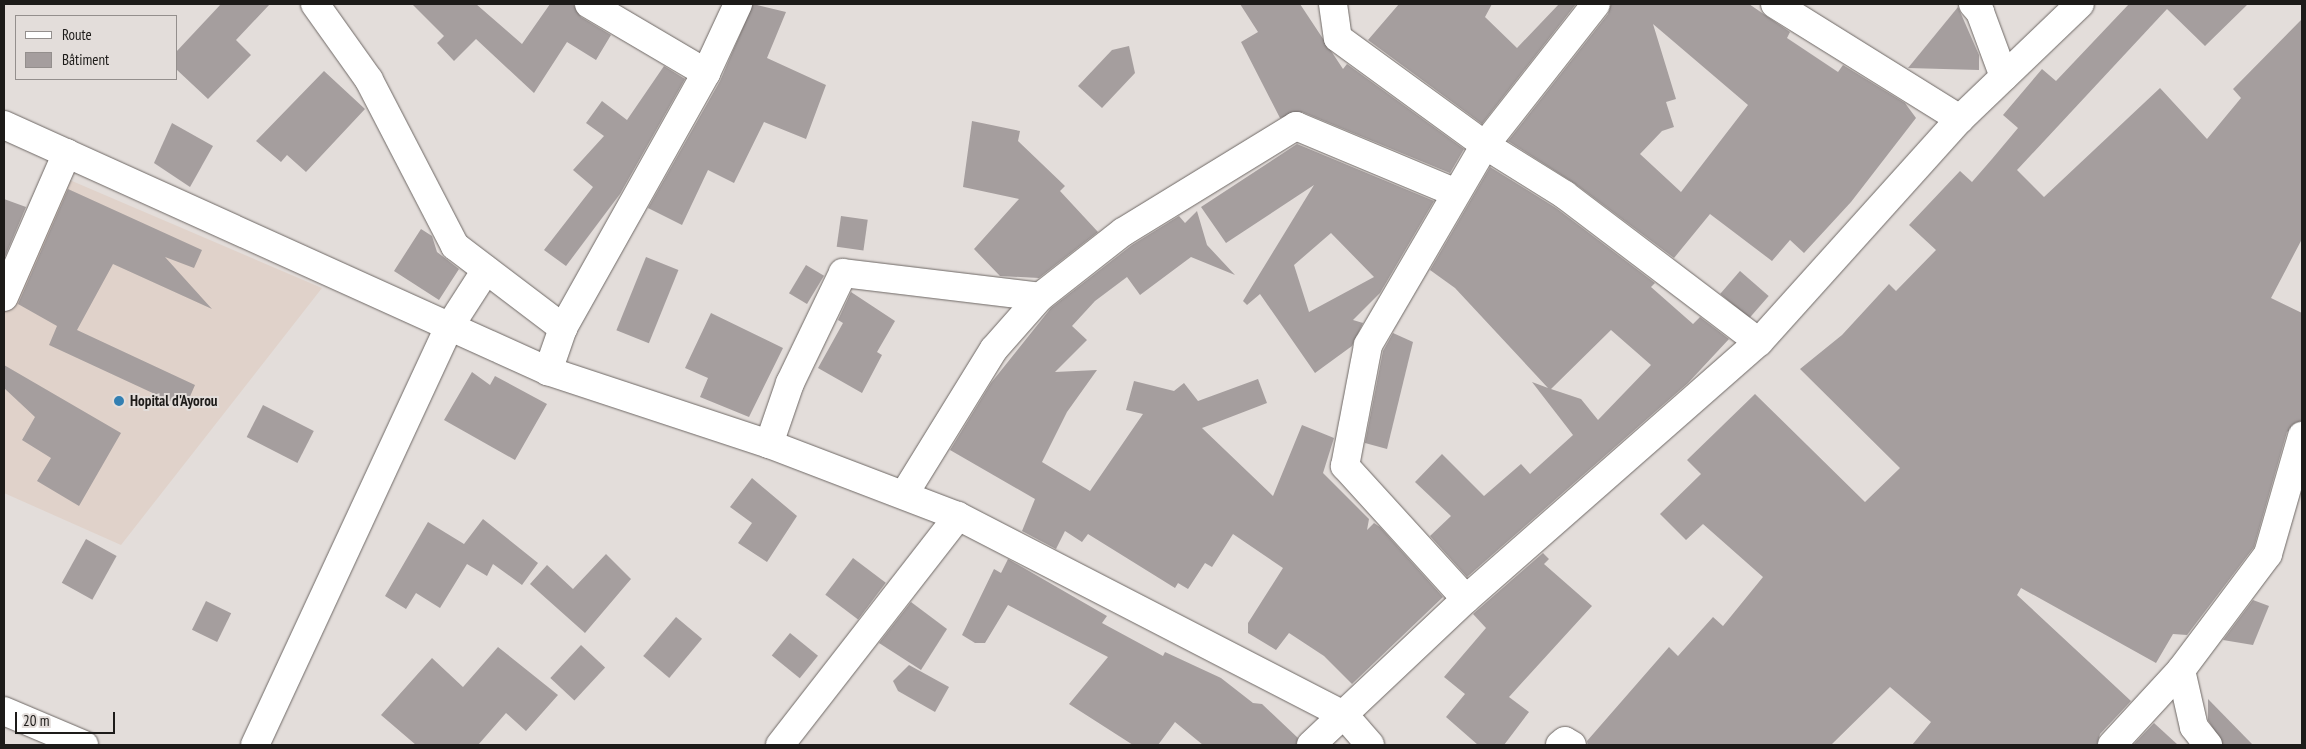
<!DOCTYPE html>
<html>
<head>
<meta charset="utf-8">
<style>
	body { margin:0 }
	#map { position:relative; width:2306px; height:749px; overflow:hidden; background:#e3ddda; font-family:"PT Sans Narrow",sans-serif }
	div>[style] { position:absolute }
	.built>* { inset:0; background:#e0d2ca }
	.building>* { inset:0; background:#a59e9e; transform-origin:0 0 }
	.roads { filter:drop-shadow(0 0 1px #6e6865) drop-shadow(0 0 1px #6e6865) }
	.minor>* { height:28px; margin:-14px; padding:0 14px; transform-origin:14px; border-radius:14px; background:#fff }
	.dots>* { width:14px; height:14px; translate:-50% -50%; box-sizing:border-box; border:2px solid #e3ddda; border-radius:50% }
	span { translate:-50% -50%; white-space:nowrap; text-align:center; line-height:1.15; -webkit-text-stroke:4px #e3ddda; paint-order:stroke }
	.poi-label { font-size:15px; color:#1d1b19; font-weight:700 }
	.left { translate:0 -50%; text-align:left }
	.frame { position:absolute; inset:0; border:5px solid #1d1b19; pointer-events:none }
	.legend { position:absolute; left:15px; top:15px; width:162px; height:65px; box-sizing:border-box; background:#e3ddda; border:1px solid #948f8d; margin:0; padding:6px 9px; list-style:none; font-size:15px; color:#1d1b19 }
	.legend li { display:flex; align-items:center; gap:10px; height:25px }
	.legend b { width:25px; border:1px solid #948f8d }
	.scale { position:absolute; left:15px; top:712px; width:100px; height:22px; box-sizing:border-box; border:2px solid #1d1b19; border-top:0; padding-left:6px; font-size:15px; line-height:18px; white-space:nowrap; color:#1d1b19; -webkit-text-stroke:4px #e3ddda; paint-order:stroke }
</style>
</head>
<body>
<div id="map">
	<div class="built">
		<div style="clip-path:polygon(65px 178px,322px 288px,121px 545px,4px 493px,4px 309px)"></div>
	</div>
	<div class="building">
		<div style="clip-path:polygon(221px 4px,270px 4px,236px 40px,251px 55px,208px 99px,176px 69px,176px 52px)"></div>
		<div style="clip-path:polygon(412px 4px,476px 4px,522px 44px,550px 4px,573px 4px,581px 17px,611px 35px,596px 60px,567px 42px,534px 93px,476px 39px,454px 61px,437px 43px,444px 36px)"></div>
		<div style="clip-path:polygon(753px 4px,786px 12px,767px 58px,826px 85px,806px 139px,764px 122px,734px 183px,708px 170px,682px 225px,648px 208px,720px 81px)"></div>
		<div style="clip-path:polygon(1240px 4px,1300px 4px,1343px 69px,1347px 64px,1464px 149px,1450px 173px,1302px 112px,1280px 118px,1241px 42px,1258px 32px)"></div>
		<div style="clip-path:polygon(1399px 4px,1492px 4px,1485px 17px,1517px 48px,1559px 4px,1576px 4px,1482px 124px,1368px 40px)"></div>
		<div style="clip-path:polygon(evenodd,1611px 4px,1749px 4px,1790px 32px,1787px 38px,1838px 72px,1843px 65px,1905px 103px,1916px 118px,1851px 202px,1804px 253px,1790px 240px,1772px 261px,1710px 214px,1674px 258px,1574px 183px,1508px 141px,1608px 14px,1611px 4px,1653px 24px,1748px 105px,1681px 192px,1640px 154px,1662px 131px,1674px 127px,1666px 102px,1676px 99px,1653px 24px)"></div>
		<div style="clip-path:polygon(2129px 4px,2248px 4px,2205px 46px,2167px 9px,2017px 170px,2044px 197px,2160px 88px,2207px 139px,2241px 98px,2233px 89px,2302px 19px,2302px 239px,2271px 298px,2302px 313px,2302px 421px,2287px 432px,2254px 547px,2187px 635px,2173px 634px,2156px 663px,2021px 588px,2017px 595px,2131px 701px,2100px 734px,2097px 745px,1912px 745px,1931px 722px,1890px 687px,1831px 745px,1588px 745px,1587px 741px,1669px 647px,1678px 656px,1713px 617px,1723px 626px,1763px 577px,1703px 524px,1686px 540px,1660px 514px,1701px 474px,1687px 460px,1755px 394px,1865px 502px,1900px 468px,1800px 369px,1842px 335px,1889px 284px,1896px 291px,1936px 250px,1909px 225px,1960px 171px,1972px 182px,1992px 159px,2018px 128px,2003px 115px,2042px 69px,2056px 81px)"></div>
		<div style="clip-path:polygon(1958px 7px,1979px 55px,1979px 70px,1908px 68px)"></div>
		<div style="clip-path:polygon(1129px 46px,1135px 73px,1102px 108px,1078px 86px,1112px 50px)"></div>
		<div style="clip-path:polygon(664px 66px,685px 79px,620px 194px,566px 266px,544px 250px,593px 187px,573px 170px,604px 136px,586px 123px,602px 101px,627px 120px)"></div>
		<div style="clip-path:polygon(324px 71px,365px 109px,306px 172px,287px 155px,281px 162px,256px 141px)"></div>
		<div style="clip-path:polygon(972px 121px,1020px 131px,1018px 141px,1065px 186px,1060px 191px,1098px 232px,1039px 278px,1000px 276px,974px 249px,1019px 199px,963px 187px)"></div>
		<div style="clip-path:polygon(172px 123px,213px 146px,190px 187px,154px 163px)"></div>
		<div style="clip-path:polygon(evenodd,1297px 144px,1434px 201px,1380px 293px,1353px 320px,1363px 323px,1352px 346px,1315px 373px,1260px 294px,1247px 305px,1243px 301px,1314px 185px,1226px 243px,1201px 207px,1297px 144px,1331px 233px,1374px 277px,1309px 312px,1294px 265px,1331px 233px)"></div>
		<div style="clip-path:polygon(evenodd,1490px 167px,1556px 208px,1655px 283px,1651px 287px,1693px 324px,1700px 317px,1729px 339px,1688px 383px,1467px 577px,1430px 536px,1451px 516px,1415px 482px,1442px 454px,1484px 496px,1521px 464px,1530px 474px,1573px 435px,1532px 382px,1548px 388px,1455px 288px,1430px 270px,1490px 167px,1611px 330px,1651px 365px,1598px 420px,1581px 399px,1551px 389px,1611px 330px)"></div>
		<div style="clip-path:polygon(68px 189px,202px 250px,194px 268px,165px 257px,212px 309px,113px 264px,77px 330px,195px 385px,185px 408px,49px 345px,57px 326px,18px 304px)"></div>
		<div style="clip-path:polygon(4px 199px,26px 207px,4px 259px)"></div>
		<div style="clip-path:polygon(1197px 211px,1207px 245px,1235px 275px,1191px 257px,1140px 295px,1127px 277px,1095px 301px,1072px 326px,1087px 340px,1055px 372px,1097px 370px,1067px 412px,1042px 462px,1090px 491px,1143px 414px,1126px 410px,1134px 381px,1174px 391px,1184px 383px,1198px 401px,1258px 379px,1267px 403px,1202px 428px,1273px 496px,1302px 425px,1334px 438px,1323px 473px,1369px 519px,1367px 530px,1374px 523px,1380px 527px,1443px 597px,1352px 684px,1324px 656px,1289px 633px,1276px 650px,1248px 633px,1248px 623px,1283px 568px,1233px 534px,1212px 567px,1205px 563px,1188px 589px,1178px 583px,1175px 588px,1088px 534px,1082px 542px,1065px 531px,1056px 549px,1022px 531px,1035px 499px,950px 450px,991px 383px,1051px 308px,1132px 245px,1179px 216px,1185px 223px)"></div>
		<div style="left:841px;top:216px;width:27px;height:31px;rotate:8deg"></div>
		<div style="clip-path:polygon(421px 229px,432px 236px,437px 252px,459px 269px,439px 300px,394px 271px)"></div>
		<div style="left:646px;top:257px;width:35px;height:79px;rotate:22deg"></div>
		<div style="left:806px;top:265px;width:21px;height:33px;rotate:31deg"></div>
		<div style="left:1740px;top:271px;width:38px;height:30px;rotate:41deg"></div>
		<div style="clip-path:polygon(851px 292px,895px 321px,877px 352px,882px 355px,862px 393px,818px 368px,843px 323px,838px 320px)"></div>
		<div style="clip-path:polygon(711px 313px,783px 348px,749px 417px,700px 397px,708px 378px,685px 368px)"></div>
		<div style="clip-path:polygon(1393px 333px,1413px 342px,1387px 449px,1365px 443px,1383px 351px)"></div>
		<div style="clip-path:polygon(4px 365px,121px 433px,79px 506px,37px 481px,51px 458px,22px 440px,35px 417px,4px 388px)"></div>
		<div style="clip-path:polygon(472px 372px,490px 385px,495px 376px,547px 404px,515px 460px,444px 420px)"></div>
		<div style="left:263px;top:405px;width:57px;height:36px;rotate:27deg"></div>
		<div style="clip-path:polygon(752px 478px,797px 516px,767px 562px,738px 543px,752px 523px,730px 507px)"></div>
		<div style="clip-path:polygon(483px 519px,538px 563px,522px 585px,493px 564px,487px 576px,467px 564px,440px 608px,416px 593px,406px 609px,385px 596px,428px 522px,464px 544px)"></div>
		<div style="left:86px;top:539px;width:35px;height:50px;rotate:29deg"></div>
		<div style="clip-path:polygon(1543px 553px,1549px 559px,1544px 564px,1592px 606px,1509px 697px,1529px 712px,1504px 745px,1478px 745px,1446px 717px,1465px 694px,1444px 677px,1486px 628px,1473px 614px)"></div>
		<div style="clip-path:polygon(606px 554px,631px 579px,585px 633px,530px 584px,547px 565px,573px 589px)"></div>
		<div style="left:853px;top:558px;width:41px;height:46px;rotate:37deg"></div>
		<div style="clip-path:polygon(1008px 559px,1107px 616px,1102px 623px,1163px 656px,1165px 652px,1221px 678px,1253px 703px,1262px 704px,1298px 738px,1296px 745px,1203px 745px,1175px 722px,1158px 745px,1133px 745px,1069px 704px,1108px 657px,1008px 605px,985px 643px,975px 643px,962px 635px,994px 569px,1001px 573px)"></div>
		<div style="clip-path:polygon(2253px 600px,2269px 606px,2253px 645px,2223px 640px)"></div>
		<div style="left:206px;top:601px;width:28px;height:32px;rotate:26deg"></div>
		<div style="clip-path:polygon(911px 602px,947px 629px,921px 670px,879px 643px)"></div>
		<div style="left:676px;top:617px;width:34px;height:51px;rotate:40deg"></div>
		<div style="left:790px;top:633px;width:36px;height:29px;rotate:39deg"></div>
		<div style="left:581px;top:645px;width:33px;height:45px;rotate:43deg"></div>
		<div style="clip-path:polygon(498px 647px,558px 695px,526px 731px,506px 713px,478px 745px,416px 745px,381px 715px,432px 658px,463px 687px)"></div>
		<div style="clip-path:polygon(909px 665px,949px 687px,935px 712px,898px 691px,893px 681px)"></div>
		<div style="clip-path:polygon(2208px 699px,2253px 745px,2223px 745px,2208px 720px)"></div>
		<div style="clip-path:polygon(2154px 723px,2178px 745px,2133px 745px)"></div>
	</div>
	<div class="roads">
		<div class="minor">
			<div style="left:315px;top:4px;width:93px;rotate:54.6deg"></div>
			<div style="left:369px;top:80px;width:187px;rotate:62.6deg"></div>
			<div style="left:455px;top:246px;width:136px;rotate:37.2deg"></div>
			<div style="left:563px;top:328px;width:46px;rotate:109.2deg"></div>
			<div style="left:589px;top:4px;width:136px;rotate:30.5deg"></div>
			<div style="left:1333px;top:4px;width:34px;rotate:82deg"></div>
			<div style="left:1338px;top:38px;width:182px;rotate:36.1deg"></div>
			<div style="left:1485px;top:145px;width:94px;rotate:32deg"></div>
			<div style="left:1565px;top:195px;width:243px;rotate:37.2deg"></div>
			<div style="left:1775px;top:4px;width:218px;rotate:31.9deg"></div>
			<div style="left:1973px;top:4px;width:11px;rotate:49deg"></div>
			<div style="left:1980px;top:12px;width:69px;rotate:69.7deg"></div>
			<div style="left:4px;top:125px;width:597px;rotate:24.33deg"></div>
			<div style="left:548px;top:371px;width:233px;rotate:18.3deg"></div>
			<div style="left:769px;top:444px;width:202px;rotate:20.9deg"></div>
			<div style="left:958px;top:516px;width:436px;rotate:27.3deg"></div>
			<div style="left:1345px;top:716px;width:38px;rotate:49deg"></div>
			<div style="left:4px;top:297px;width:157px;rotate:-66.4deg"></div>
			<div style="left:563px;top:328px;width:292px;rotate:-60.7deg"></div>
			<div style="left:706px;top:73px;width:76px;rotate:-65.1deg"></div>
			<div style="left:769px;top:444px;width:65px;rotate:-71deg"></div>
			<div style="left:790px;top:383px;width:122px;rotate:-64.3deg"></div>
			<div style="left:843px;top:273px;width:198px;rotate:6.9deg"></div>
			<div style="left:905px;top:493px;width:169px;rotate:-58.3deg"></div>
			<div style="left:994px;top:349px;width:69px;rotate:-48.5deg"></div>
			<div style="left:1040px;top:297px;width:105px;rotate:-38.1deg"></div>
			<div style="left:1123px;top:232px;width:203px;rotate:-31.5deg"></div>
			<div style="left:1296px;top:126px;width:171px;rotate:22.7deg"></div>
			<div style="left:1466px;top:599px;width:180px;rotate:-132.3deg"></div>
			<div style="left:1345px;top:466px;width:123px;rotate:-79.2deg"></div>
			<div style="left:1368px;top:345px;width:232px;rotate:-59.7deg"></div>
			<div style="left:1485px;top:145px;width:179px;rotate:-51.8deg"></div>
			<div style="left:2181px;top:670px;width:58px;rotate:77.2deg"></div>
			<div style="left:2194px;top:727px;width:23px;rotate:52deg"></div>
			<div style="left:4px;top:711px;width:87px;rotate:23deg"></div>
			<div style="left:255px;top:745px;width:459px;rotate:-65.1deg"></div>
			<div style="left:448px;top:329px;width:70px;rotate:-57.2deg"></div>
			<div style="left:780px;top:745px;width:290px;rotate:-52.1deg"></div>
			<div style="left:1311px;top:745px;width:213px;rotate:-43.3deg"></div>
			<div style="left:1466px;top:599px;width:390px;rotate:-41.3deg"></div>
			<div style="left:1759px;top:342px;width:300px;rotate:-48deg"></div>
			<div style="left:1960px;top:119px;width:166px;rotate:-43.8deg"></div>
			<div style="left:1560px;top:745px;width:6px;rotate:-39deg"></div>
			<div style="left:1565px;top:741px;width:8px;rotate:30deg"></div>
			<div style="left:2112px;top:745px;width:102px;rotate:-47.4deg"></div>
			<div style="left:2181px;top:670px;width:145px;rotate:-53.1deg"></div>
			<div style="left:2268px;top:554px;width:123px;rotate:-73.9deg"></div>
		</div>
	</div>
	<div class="dots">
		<div style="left:119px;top:401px;background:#327fb2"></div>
	</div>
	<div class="poi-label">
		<span class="left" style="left:130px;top:401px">Hopital d'Ayorou</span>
	</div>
	<div class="frame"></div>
	<ul class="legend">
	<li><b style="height:6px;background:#fff"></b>Route</li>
	<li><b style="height:14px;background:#a59e9e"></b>Bâtiment</li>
	</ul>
	<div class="scale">20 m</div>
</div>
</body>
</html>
